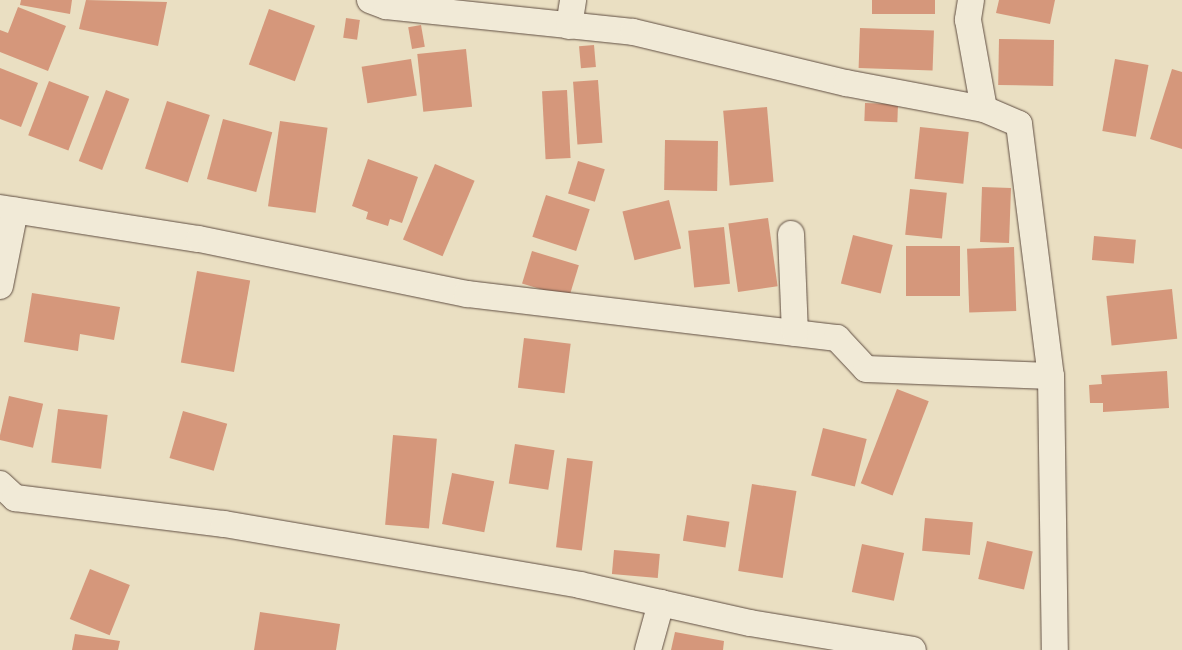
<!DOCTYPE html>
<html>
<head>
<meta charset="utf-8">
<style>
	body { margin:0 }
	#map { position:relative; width:1182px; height:650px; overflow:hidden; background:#eadfc2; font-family:Alegreya,serif }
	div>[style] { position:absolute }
	.building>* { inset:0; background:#d5977b; transform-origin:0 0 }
	.roads { filter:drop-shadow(0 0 1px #604e42) drop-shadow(0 0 1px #604e42) }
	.minor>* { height:26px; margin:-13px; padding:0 13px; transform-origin:13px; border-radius:13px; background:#f1ead7 }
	span { translate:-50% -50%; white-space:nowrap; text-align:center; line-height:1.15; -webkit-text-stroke:4.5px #f1ead7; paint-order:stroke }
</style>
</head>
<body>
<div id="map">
	<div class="building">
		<div style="clip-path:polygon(21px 0,72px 0,70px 14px,20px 5px)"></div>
		<div style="clip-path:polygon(86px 0,167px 2px,158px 46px,79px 29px)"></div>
		<div style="left:872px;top:0;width:63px;height:14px"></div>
		<div style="clip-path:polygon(999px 0,1055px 0,1050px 24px,996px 13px)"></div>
		<div style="clip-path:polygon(18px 7px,66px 26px,48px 71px,0 52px,0 30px,8px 33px)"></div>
		<div style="left:269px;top:9px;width:49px;height:59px;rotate:20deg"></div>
		<div style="left:346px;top:18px;width:14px;height:20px;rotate:8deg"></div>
		<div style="left:421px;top:25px;width:22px;height:13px;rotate:80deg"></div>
		<div style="left:860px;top:28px;width:74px;height:40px;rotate:2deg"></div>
		<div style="left:999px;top:39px;width:55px;height:46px;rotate:1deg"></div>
		<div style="left:594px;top:45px;width:22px;height:15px;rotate:85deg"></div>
		<div style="left:466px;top:49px;width:58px;height:49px;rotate:84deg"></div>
		<div style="left:411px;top:59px;width:37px;height:50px;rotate:81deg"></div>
		<div style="left:1115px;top:59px;width:34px;height:73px;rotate:10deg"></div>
		<div style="clip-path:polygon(0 68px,38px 83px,21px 127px,0 119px)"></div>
		<div style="clip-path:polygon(1172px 69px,1182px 72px,1182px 149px,1150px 139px)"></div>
		<div style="left:598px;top:80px;width:63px;height:25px;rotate:86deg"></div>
		<div style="left:49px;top:81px;width:43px;height:58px;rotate:21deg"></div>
		<div style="left:106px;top:90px;width:25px;height:76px;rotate:21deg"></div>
		<div style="left:567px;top:90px;width:68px;height:25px;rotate:87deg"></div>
		<div style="left:167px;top:101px;width:45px;height:71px;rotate:18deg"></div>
		<div style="left:865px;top:103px;width:33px;height:18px;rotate:2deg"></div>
		<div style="left:767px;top:107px;width:75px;height:44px;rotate:85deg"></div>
		<div style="left:223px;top:119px;width:51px;height:62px;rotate:15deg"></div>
		<div style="left:280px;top:121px;width:48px;height:86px;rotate:8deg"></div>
		<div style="left:920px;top:127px;width:49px;height:52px;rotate:6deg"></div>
		<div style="left:665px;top:140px;width:53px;height:50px;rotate:1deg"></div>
		<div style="clip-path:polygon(368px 159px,418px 177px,402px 223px,390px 219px,388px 226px,366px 219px,368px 212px,352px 206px)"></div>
		<div style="left:578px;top:161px;width:28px;height:34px;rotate:17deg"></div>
		<div style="left:435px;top:164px;width:43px;height:82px;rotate:23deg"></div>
		<div style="left:982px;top:187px;width:29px;height:55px;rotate:2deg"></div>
		<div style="left:910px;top:189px;width:37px;height:46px;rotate:6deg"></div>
		<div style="left:546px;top:195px;width:46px;height:44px;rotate:18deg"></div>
		<div style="left:669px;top:200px;width:50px;height:48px;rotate:76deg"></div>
		<div style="left:768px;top:218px;width:69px;height:40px;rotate:82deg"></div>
		<div style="left:724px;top:227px;width:57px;height:36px;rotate:84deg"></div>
		<div style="left:853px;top:235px;width:41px;height:50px;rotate:14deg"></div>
		<div style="left:1094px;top:236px;width:42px;height:24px;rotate:5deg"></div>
		<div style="left:960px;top:246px;width:50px;height:54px;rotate:90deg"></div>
		<div style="left:1014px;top:247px;width:64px;height:47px;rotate:88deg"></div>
		<div style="left:532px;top:251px;width:49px;height:34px;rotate:17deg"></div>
		<div style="left:197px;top:271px;width:54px;height:93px;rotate:10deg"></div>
		<div style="left:1172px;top:289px;width:50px;height:66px;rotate:84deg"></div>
		<div style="clip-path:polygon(32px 293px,120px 307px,114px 340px,80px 334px,78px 351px,24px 342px)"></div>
		<div style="left:524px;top:338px;width:47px;height:50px;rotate:7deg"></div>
		<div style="clip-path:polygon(1167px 371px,1169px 408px,1103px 412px,1103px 403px,1090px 403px,1089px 385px,1102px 384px,1101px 375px)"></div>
		<div style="left:897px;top:389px;width:34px;height:101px;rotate:21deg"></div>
		<div style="left:9px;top:396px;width:35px;height:45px;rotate:13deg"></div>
		<div style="left:58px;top:409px;width:50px;height:54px;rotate:7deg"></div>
		<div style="left:183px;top:411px;width:46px;height:49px;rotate:16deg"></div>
		<div style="left:823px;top:428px;width:45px;height:49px;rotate:14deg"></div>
		<div style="left:393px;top:435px;width:44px;height:90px;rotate:5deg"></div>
		<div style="left:515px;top:444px;width:40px;height:40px;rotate:9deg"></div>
		<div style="left:567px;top:458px;width:26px;height:90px;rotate:7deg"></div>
		<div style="left:452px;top:473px;width:43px;height:52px;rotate:11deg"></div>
		<div style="left:752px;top:484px;width:45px;height:88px;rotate:9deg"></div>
		<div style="left:687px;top:515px;width:43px;height:26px;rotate:9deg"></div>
		<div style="left:925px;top:518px;width:48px;height:33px;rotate:5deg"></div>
		<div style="left:987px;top:541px;width:47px;height:39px;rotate:13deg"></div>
		<div style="left:862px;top:544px;width:43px;height:49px;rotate:12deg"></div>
		<div style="left:614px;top:550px;width:46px;height:24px;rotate:5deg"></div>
		<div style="left:90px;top:569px;width:43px;height:54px;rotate:22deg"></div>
		<div style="clip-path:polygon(260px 612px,340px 624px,336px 650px,254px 650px)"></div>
		<div style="clip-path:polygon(675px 632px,724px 641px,723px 650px,671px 650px)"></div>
		<div style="clip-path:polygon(75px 634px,120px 641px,118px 650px,72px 650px)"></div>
	</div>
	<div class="roads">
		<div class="minor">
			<div style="left:370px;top:0;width:17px;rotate:21deg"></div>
			<div style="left:386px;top:6px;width:248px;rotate:6deg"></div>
			<div style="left:633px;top:32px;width:219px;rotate:13.5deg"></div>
			<div style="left:846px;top:83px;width:140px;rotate:10.7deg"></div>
			<div style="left:984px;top:109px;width:38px;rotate:23deg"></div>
			<div style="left:1019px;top:124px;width:254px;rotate:82.8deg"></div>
			<div style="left:1051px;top:376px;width:274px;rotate:89.2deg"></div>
			<div style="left:971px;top:0;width:20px;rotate:99deg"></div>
			<div style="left:968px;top:20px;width:90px;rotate:79.8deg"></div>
			<div style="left:569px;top:26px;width:26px;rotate:-81deg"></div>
			<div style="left:0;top:208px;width:201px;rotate:8.9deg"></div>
			<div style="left:199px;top:239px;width:274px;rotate:11.6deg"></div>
			<div style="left:467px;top:294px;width:373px;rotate:6.8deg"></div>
			<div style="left:837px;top:338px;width:42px;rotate:46.9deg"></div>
			<div style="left:866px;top:369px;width:185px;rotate:2.2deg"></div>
			<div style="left:791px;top:234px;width:99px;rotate:87.7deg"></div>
			<div style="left:0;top:286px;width:77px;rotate:-78.8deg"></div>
			<div style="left:0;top:484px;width:21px;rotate:43deg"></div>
			<div style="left:15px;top:498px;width:211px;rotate:7.1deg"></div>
			<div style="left:224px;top:524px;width:361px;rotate:9.7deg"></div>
			<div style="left:580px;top:585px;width:174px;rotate:12.6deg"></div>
			<div style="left:750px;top:623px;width:165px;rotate:9.4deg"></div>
			<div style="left:648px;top:650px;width:49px;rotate:-74.5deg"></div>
		</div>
	</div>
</div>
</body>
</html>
